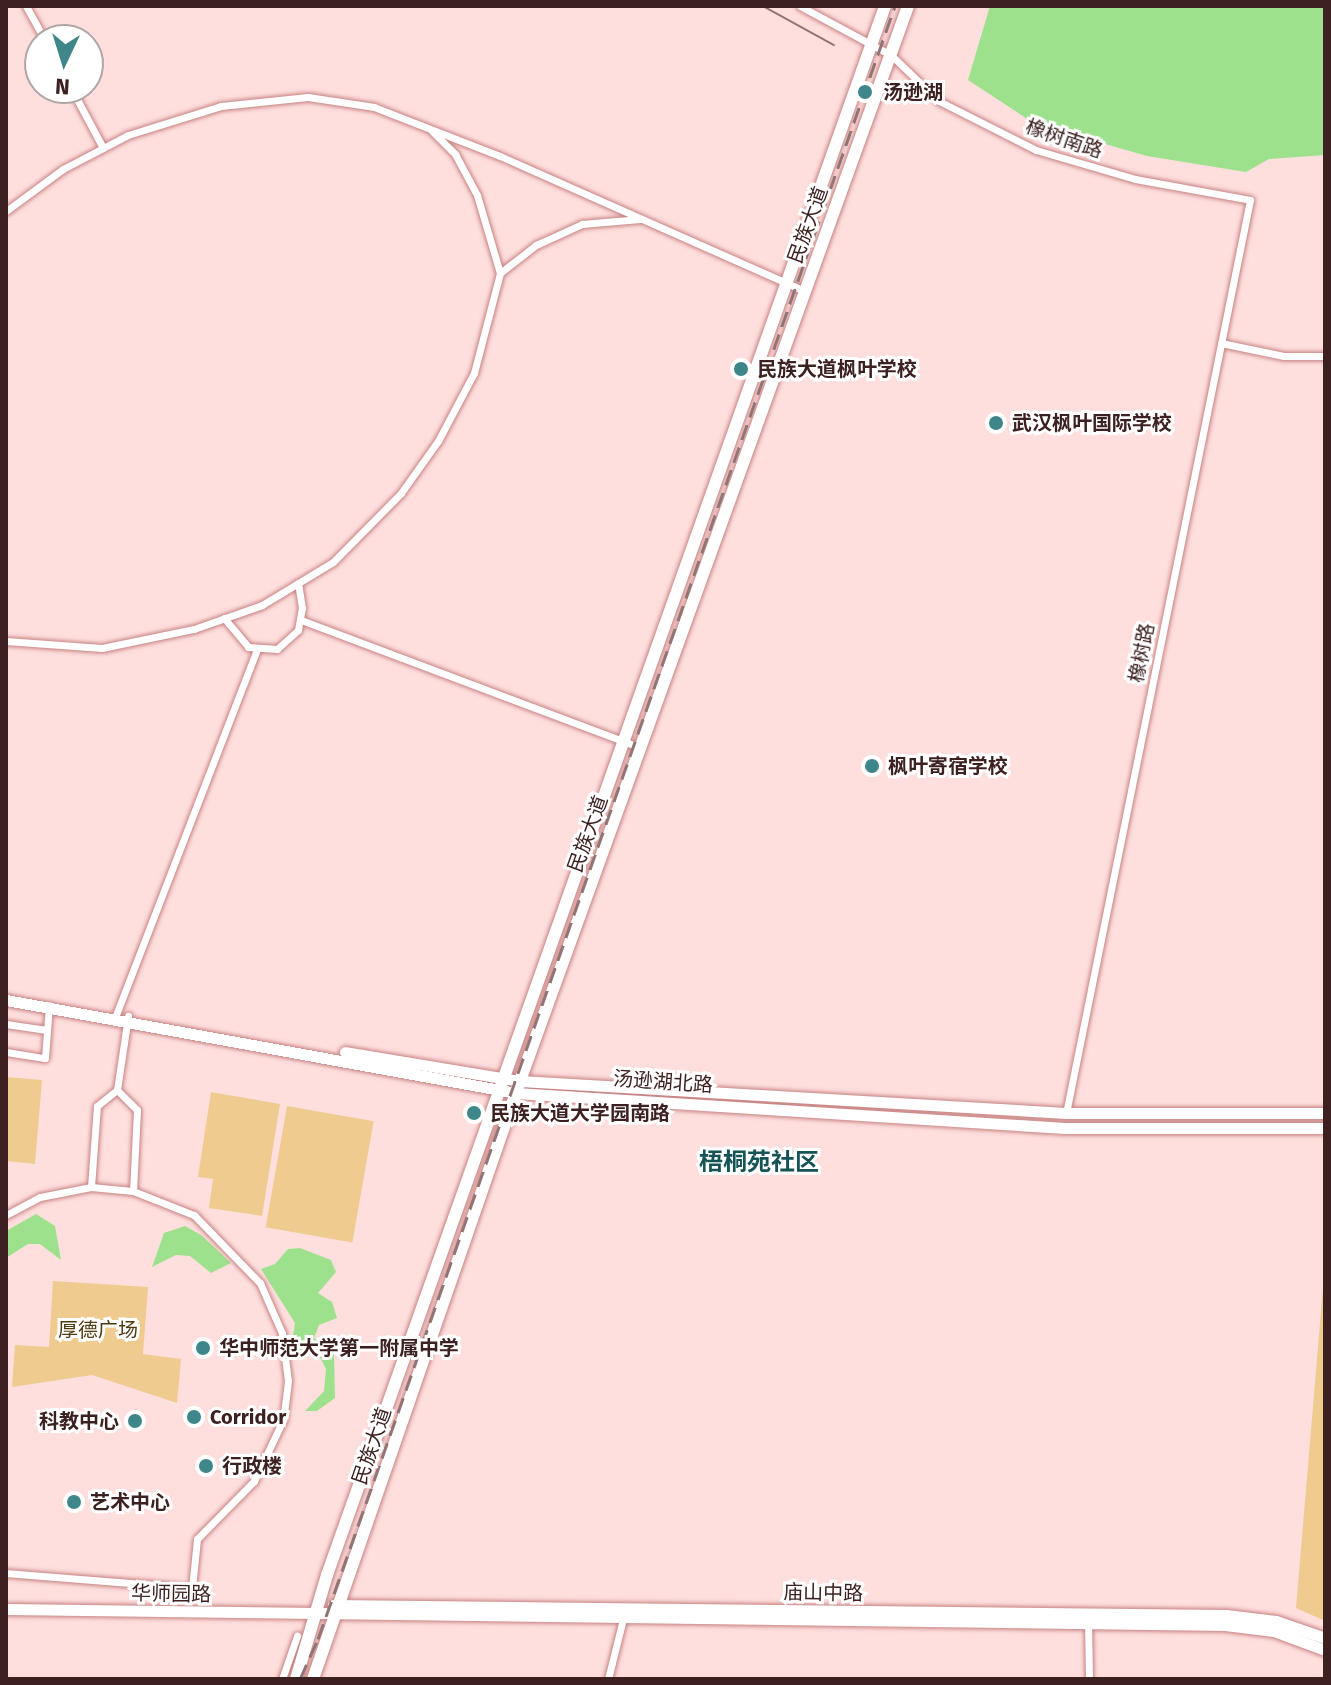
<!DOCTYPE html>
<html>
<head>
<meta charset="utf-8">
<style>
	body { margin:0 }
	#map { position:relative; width:1331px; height:1685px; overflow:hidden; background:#fedfde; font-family:"Fira Sans","Noto Sans SC",sans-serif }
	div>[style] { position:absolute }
	.green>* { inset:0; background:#efcb8f; transform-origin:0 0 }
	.water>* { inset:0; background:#9de18d }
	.roads { filter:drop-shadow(0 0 2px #c78281) drop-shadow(0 0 2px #c78281) }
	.street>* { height:7px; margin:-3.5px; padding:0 3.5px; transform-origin:3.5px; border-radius:3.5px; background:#fff }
	.secondary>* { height:11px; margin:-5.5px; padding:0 5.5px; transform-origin:5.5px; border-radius:5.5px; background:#fff }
	.primary>* { height:12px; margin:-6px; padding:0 6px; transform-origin:6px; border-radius:6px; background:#fff }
	.tram>* { height:2px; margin:-1px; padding:0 1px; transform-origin:1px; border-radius:1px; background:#917474 }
	.rail>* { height:3px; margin-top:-1.5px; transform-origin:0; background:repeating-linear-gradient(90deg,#917474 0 16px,transparent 0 24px) }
	.dots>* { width:22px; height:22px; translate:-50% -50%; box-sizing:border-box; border:4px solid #fff; border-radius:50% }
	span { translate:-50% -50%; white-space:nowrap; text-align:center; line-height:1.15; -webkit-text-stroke:6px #fff; paint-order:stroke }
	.poi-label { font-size:20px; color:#3d2121; font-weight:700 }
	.left { translate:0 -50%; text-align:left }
	.right { translate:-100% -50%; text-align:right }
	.street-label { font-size:20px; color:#3d2121 }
	.park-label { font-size:20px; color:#503a0f }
	.quarter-label { font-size:24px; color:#165356; font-weight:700 }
	.frame { position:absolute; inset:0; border:8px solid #3d2121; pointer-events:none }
	.north { position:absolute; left:24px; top:24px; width:80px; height:80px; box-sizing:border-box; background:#fff; border:2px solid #b1a6a6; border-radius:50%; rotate:184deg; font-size:22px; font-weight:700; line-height:32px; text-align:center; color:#3d2121 }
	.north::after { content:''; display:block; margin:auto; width:28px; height:36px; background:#3e868a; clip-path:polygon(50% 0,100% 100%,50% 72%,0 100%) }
</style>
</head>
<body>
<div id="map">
	<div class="green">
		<div style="clip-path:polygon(6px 1077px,42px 1080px,35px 1164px,6px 1161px)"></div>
		<div style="clip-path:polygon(211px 1092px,280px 1104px,262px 1216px,209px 1208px,213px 1179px,198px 1177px)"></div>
		<div style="left:287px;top:1106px;width:88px;height:123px;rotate:10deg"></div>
		<div style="clip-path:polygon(1325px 1264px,1325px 1621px,1296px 1608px)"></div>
		<div style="clip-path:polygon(53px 1281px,148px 1287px,143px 1354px,181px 1359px,177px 1403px,92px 1375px,12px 1387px,15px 1345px,49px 1347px)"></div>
	</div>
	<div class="water">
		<div style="clip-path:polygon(990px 6px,1325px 6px,1325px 155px,1269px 159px,1246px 172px,1147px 156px,1035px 124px,968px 80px)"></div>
		<div style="clip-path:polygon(36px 1214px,55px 1226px,61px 1260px,40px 1244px,28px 1244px,6px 1258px,6px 1231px)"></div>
		<div style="clip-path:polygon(185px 1226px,201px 1235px,231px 1263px,211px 1273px,190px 1256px,176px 1255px,152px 1267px,164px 1233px)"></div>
		<div style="clip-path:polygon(300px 1248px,331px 1260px,336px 1272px,318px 1293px,332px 1302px,337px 1318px,319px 1325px,314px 1338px,334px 1354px,335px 1398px,317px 1411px,305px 1411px,324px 1391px,326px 1369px,320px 1357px,291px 1348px,295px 1323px,261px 1269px,275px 1264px,288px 1249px)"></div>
	</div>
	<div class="roads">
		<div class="street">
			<div style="left:26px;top:6px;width:39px;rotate:61deg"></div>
			<div style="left:800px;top:6px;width:103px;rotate:28.3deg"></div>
			<div style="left:891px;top:55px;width:66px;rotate:43.8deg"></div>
			<div style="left:939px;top:101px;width:109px;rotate:26.8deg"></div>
			<div style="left:1036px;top:150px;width:103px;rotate:16.3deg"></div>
			<div style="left:1135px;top:179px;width:117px;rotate:10.3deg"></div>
			<div style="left:1250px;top:200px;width:931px;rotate:101.39deg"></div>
			<div style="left:71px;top:88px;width:68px;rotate:61.9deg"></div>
			<div style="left:432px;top:131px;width:33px;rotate:45deg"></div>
			<div style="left:455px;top:154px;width:47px;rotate:61.8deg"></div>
			<div style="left:477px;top:195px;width:81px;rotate:73.6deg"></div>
			<div style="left:500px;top:273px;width:46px;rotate:-37.9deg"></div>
			<div style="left:536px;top:245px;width:51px;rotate:-24.5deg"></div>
			<div style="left:582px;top:224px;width:58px;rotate:-4.9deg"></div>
			<div style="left:6px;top:211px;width:71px;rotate:-36.4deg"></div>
			<div style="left:63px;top:169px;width:73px;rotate:-27.6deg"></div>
			<div style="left:128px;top:135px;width:97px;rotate:-17.3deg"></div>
			<div style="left:221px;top:106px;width:87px;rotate:-5.9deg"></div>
			<div style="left:308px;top:97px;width:67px;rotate:8.6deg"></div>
			<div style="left:374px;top:107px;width:135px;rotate:21.3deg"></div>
			<div style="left:500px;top:156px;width:334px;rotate:23.9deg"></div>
			<div style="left:1221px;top:343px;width:64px;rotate:11.7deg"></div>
			<div style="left:1284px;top:356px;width:41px"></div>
			<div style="left:224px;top:618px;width:38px;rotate:50deg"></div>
			<div style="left:248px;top:647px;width:29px;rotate:4deg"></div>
			<div style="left:277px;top:649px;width:28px;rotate:-42deg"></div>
			<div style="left:298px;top:630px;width:22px;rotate:-80deg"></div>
			<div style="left:302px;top:608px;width:25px;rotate:-99deg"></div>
			<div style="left:301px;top:620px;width:363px;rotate:20.6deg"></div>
			<div style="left:6px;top:641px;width:96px;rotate:4.2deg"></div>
			<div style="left:102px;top:648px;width:94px;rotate:-11.7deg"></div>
			<div style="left:194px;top:629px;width:72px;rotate:-19.4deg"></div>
			<div style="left:262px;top:605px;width:83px;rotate:-31.2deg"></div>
			<div style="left:333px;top:562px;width:97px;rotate:-45.4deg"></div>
			<div style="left:401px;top:493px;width:64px;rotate:-54.6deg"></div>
			<div style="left:438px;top:441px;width:77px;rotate:-62.1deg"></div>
			<div style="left:474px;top:373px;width:103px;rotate:-75.4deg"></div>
			<div style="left:114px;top:1020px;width:397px;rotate:-68.9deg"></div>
			<div style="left:6px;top:1024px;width:41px;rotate:8.3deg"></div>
			<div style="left:6px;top:1052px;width:39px;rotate:9deg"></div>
			<div style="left:45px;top:1058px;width:53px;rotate:-85.7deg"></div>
			<div style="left:117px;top:1090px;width:75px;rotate:-81.5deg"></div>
			<div style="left:91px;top:1187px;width:81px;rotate:-85.8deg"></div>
			<div style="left:97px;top:1106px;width:26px;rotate:-39deg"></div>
			<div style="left:117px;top:1090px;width:28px;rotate:45deg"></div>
			<div style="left:137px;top:1110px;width:81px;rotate:92.8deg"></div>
			<div style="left:6px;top:1215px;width:38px;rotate:-28deg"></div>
			<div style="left:40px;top:1197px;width:52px;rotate:-11.1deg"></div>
			<div style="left:91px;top:1187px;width:42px;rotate:5.4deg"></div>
			<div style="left:133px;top:1191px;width:66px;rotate:21.5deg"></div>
			<div style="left:194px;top:1215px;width:95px;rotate:45.9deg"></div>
			<div style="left:260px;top:1283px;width:55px;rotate:66.3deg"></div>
			<div style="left:282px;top:1333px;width:48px;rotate:82.9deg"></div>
			<div style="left:288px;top:1381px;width:39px;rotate:97deg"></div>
			<div style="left:283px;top:1420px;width:68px;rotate:115.4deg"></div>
			<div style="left:254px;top:1481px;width:81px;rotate:134.5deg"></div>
			<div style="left:197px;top:1539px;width:49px;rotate:95.8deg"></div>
			<div style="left:192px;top:1588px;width:187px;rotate:-175.4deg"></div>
			<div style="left:1088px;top:1620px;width:59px;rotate:89deg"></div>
			<div style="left:282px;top:1679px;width:46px;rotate:-70.8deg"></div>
			<div style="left:608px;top:1679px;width:66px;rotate:-76deg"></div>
		</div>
		<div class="secondary">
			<div style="left:6px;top:1000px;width:518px;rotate:10.33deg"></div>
			<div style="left:516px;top:1093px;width:550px;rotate:3.65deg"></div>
			<div style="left:1065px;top:1128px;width:260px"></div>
			<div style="left:345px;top:1052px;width:177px;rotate:9.4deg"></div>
			<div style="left:520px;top:1081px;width:547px;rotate:3.35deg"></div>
			<div style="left:1066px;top:1113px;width:259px"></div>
			<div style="left:333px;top:1605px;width:893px;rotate:0.64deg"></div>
			<div style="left:1226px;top:1615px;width:50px;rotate:6.8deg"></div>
			<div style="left:1276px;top:1621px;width:52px;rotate:19.1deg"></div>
			<div style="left:6px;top:1609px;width:1219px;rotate:0.75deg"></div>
			<div style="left:1225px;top:1625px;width:49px;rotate:7deg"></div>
			<div style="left:1274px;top:1631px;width:54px;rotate:20.4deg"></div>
		</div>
		<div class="primary">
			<div style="left:296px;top:1679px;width:109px;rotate:-73.4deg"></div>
			<div style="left:327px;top:1575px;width:1665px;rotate:-70.42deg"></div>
			<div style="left:313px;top:1679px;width:633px;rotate:-70.91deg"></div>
			<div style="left:520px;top:1081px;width:1143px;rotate:-70.15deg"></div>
		</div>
	</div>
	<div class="tram">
		<div style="left:763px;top:6px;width:81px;rotate:28.8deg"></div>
	</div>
	<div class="rail">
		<div style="left:300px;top:1679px;width:44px;rotate:-65.8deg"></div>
		<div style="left:318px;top:1639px;width:1732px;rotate:-70.54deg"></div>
	</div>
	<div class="dots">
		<div style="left:865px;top:92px;background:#3e868a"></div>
		<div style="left:741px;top:369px;background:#3e868a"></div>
		<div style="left:996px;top:423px;background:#3e868a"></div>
		<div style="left:872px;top:766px;background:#3e868a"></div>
		<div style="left:474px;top:1113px;background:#3e868a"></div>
		<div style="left:203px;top:1348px;background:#3e868a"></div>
		<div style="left:194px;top:1417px;background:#3e868a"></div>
		<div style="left:135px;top:1421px;background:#3e868a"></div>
		<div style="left:206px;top:1466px;background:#3e868a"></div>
		<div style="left:74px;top:1502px;background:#3e868a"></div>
	</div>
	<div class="poi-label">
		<span class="left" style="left:883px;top:92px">汤逊湖</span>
		<span class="left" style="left:757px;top:369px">民族大道枫叶学校</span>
		<span class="left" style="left:1012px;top:423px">武汉枫叶国际学校</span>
		<span class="left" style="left:888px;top:766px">枫叶寄宿学校</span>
		<span class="left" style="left:490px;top:1113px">民族大道大学园南路</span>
		<span class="left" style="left:219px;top:1348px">华中师范大学第一附属中学</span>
		<span class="left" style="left:210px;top:1417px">Corridor</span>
		<span class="right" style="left:119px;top:1421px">科教中心</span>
		<span class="left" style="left:222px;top:1466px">行政楼</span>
		<span class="left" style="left:90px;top:1502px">艺术中心</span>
	</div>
	<div class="street-label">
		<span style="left:1064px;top:139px;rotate:19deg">橡树南路</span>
		<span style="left:808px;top:225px;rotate:-70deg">民族大道</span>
		<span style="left:1142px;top:653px;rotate:-79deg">橡树路</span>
		<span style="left:588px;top:834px;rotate:-70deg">民族大道</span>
		<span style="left:663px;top:1082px;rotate:4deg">汤逊湖北路</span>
		<span style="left:372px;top:1446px;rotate:-71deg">民族大道</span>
		<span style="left:823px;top:1593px;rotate:1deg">庙山中路</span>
		<span style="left:171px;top:1594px;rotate:1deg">华师园路</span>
	</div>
	<div class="park-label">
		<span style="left:98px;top:1330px">厚德广场</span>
	</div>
	<div class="quarter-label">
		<span style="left:759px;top:1163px">梧桐苑社区</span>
	</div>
	<div class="frame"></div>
	<div class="north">N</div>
</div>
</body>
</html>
